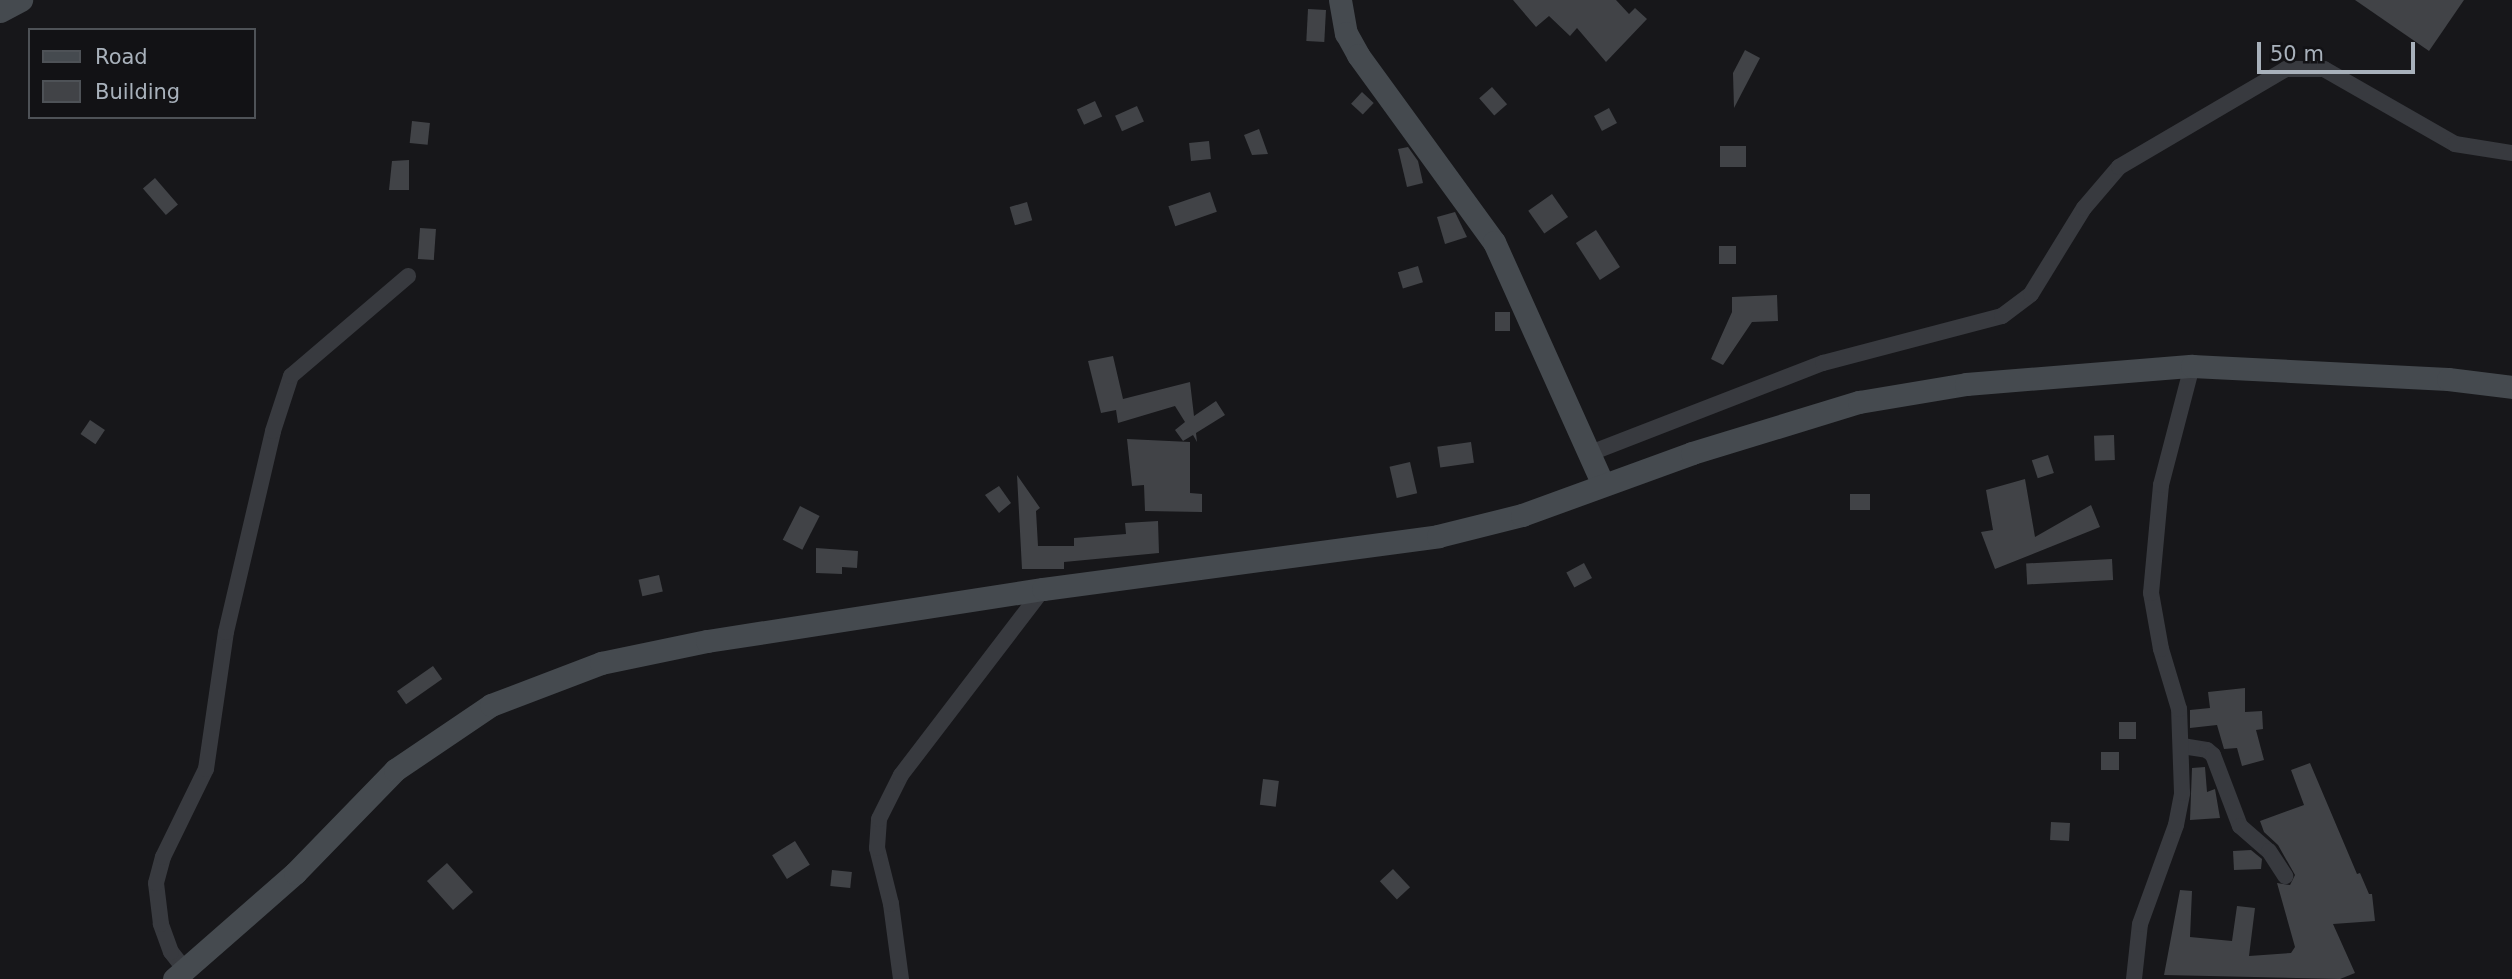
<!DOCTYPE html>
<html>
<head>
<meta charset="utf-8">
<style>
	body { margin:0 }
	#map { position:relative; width:2512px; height:979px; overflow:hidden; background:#17171a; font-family:"DejaVu Sans",sans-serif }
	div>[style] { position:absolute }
	.building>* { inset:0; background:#414347; transform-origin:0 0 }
	.street>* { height:16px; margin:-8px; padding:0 8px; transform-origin:8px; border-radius:8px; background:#383a3f }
	.secondary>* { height:23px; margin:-11.5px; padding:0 11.5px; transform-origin:11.5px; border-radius:11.5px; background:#454a4f }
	span { translate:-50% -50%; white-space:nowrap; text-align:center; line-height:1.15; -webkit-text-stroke:7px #121215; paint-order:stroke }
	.legend { position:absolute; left:28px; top:28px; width:228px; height:91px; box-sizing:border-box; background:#121215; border:2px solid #4e5257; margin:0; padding:9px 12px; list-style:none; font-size:21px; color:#a8b1bb }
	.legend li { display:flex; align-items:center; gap:14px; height:35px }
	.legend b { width:35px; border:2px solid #4e5257 }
	.scale { position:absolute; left:2257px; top:42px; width:158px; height:32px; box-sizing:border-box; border:4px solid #a8b1bb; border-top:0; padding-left:9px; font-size:21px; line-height:24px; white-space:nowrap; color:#a8b1bb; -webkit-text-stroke:5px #121215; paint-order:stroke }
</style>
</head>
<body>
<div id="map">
	<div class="building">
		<div style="clip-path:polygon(1513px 0,1616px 0,1629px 14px,1635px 8px,1647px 19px,1606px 62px,1577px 28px,1570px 36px,1549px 16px,1536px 27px)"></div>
		<div style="clip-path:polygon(2355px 0,2464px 0,2429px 51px)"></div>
		<div style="left:1308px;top:9px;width:18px;height:32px;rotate:3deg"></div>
		<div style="clip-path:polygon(1745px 50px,1760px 58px,1734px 108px,1733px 73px)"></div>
		<div style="left:1492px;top:87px;width:23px;height:17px;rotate:49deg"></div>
		<div style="left:1362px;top:92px;width:16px;height:16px;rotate:43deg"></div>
		<div style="left:1095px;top:101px;width:17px;height:20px;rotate:65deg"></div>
		<div style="left:1137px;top:106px;width:17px;height:24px;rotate:66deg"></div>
		<div style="left:1609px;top:108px;width:17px;height:17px;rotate:62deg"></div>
		<div style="left:412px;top:121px;width:18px;height:22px;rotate:6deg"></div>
		<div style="clip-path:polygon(1259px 129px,1268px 154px,1252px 155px,1244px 135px)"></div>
		<div style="left:1209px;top:141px;width:18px;height:20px;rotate:84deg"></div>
		<div style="left:1720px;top:146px;width:26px;height:21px"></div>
		<div style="clip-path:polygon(1408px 147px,1418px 161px,1423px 183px,1407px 187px,1398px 149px)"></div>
		<div style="clip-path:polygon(409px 160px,409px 190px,389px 190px,392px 161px)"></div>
		<div style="left:155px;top:178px;width:35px;height:16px;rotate:49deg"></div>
		<div style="left:1210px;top:192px;width:21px;height:44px;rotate:71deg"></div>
		<div style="left:1552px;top:194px;width:28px;height:29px;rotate:55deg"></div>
		<div style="left:1027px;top:202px;width:19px;height:18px;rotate:74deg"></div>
		<div style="clip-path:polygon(1455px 212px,1467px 237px,1445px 244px,1437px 217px)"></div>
		<div style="left:420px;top:228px;width:16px;height:31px;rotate:4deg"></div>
		<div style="left:1596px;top:230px;width:44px;height:24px;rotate:57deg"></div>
		<div style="left:1719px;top:246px;width:17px;height:18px"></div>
		<div style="left:1418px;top:266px;width:17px;height:21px;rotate:73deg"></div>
		<div style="clip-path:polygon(1777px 295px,1778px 321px,1752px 322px,1723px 365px,1711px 359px,1732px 312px,1732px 297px)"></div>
		<div style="left:1495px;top:312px;width:15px;height:19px"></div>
		<div style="clip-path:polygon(1113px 356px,1123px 399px,1190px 382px,1194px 416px,1216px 401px,1225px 415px,1196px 433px,1197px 442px,1193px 435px,1183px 441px,1175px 430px,1185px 422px,1175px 406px,1118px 423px,1116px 410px,1101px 413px,1088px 361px)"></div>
		<div style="left:90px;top:420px;width:18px;height:17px;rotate:34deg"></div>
		<div style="left:2114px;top:435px;width:25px;height:20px;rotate:88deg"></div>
		<div style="clip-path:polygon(1127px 439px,1190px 442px,1190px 493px,1202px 494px,1202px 512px,1145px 511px,1144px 485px,1132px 486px)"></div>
		<div style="left:1471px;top:442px;width:21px;height:34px;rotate:82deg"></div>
		<div style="left:2048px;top:455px;width:19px;height:17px;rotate:72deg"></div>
		<div style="left:1410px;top:462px;width:32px;height:21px;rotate:77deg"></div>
		<div style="clip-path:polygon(1017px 475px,1040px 508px,1036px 511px,1038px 546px,1074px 546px,1074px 538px,1126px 534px,1125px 523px,1158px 521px,1159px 553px,1064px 562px,1064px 569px,1022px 569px)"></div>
		<div style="clip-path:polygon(2025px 479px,2035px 537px,2091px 505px,2100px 527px,1995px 569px,1981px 532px,1993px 530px,1986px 490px)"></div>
		<div style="clip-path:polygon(999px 486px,1011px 503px,999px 513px,985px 495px)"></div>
		<div style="left:1850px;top:494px;width:20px;height:16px"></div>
		<div style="left:800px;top:506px;width:22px;height:38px;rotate:27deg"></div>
		<div style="clip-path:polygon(816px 548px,858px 551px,857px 568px,842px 567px,842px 574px,816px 573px)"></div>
		<div style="left:2112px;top:559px;width:21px;height:86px;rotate:87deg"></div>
		<div style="left:1584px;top:563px;width:17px;height:20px;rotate:62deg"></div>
		<div style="left:659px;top:575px;width:17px;height:21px;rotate:77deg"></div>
		<div style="left:433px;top:666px;width:16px;height:44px;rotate:55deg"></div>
		<div style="clip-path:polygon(2245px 688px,2245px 712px,2262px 711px,2263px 729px,2256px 730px,2264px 760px,2242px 766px,2237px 748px,2224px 749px,2217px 725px,2190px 728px,2190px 710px,2210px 708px,2208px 692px)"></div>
		<div style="left:2136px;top:722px;width:17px;height:17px;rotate:90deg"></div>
		<div style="left:2101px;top:752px;width:18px;height:18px"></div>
		<div style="clip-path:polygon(2310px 763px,2357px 874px,2360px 873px,2369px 894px,2372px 894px,2375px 921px,2333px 924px,2355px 973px,2340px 979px,2164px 975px,2180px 890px,2192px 891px,2190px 937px,2232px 941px,2237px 906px,2255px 908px,2249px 956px,2291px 953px,2295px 947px,2277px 883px,2290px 885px,2295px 875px,2278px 845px,2264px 832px,2260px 821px,2304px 805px,2291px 770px)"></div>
		<div style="clip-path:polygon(2205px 767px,2207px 792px,2215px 789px,2220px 818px,2190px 820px,2192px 768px)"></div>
		<div style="left:1263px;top:779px;width:16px;height:26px;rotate:7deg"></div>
		<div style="left:2051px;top:822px;width:19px;height:18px;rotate:3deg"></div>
		<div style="left:795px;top:841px;width:28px;height:27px;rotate:58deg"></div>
		<div style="clip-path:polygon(2251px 850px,2262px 859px,2261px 869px,2234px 870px,2233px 851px)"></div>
		<div style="left:447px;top:863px;width:39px;height:27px;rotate:48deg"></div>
		<div style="left:1393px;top:869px;width:25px;height:18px;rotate:47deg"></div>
		<div style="left:832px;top:870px;width:20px;height:16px;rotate:6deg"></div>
	</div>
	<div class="street">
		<div style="left:1588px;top:454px;width:252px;rotate:-21.2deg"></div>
		<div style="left:1823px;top:363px;width:185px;rotate:-14.7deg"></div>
		<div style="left:2002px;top:316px;width:36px;rotate:-37deg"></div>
		<div style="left:2031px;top:294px;width:101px;rotate:-58.4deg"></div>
		<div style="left:2084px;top:208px;width:54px;rotate:-49.5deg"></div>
		<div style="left:2119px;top:167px;width:194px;rotate:-30.4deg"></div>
		<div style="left:2286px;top:69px;width:38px"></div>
		<div style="left:2324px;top:69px;width:151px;rotate:29.8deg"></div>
		<div style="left:2455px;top:144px;width:58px;rotate:9deg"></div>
		<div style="left:2182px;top:746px;width:25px;rotate:9deg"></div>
		<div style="left:2207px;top:750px;width:8px;rotate:40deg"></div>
		<div style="left:2213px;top:755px;width:76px;rotate:69.2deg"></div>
		<div style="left:2240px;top:826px;width:38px;rotate:41deg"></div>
		<div style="left:2269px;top:851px;width:30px;rotate:57deg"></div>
		<div style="left:186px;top:971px;width:24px;rotate:-128deg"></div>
		<div style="left:171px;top:952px;width:30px;rotate:-110deg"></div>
		<div style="left:161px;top:924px;width:41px;rotate:-97deg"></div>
		<div style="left:156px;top:883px;width:27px;rotate:-75deg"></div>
		<div style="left:163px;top:857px;width:98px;rotate:-64deg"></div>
		<div style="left:206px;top:769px;width:138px;rotate:-81.7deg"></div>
		<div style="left:226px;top:632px;width:206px;rotate:-76.8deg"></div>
		<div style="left:273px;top:431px;width:58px;rotate:-71.9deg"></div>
		<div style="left:291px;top:376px;width:154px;rotate:-40.5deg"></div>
		<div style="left:901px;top:979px;width:76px;rotate:-97.6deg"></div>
		<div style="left:891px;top:904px;width:58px;rotate:-104deg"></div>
		<div style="left:877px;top:848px;width:29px;rotate:-86deg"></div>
		<div style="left:879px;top:819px;width:49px;rotate:-63.4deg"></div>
		<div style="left:901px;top:775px;width:234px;rotate:-52.6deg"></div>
		<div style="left:2134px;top:979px;width:55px;rotate:-83.8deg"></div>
		<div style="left:2140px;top:924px;width:105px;rotate:-70deg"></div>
		<div style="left:2176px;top:825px;width:33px;rotate:-79deg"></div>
		<div style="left:2182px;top:793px;width:84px;rotate:-92deg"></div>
		<div style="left:2179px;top:709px;width:63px;rotate:-106.7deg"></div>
		<div style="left:2161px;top:649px;width:57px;rotate:-100.1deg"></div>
		<div style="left:2151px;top:593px;width:108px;rotate:-84.7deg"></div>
		<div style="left:2161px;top:485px;width:123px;rotate:-75.4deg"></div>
	</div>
	<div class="secondary">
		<div style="left:1340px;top:0;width:34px;rotate:80deg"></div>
		<div style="left:1346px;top:33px;width:25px;rotate:61deg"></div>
		<div style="left:1358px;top:55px;width:231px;rotate:54deg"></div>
		<div style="left:1494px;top:242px;width:265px;rotate:65.8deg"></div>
		<div style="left:0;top:11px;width:24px;rotate:-28deg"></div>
		<div style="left:174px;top:979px;width:161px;rotate:-41.2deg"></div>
		<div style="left:295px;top:873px;width:144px;rotate:-45.8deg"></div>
		<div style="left:395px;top:770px;width:116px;rotate:-34.1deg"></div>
		<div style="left:491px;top:705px;width:118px;rotate:-20.9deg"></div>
		<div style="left:601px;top:663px;width:108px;rotate:-11.7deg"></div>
		<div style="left:707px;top:641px;width:340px;rotate:-8.8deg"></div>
		<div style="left:1043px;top:589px;width:399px;rotate:-7.6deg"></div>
		<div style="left:1438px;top:536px;width:87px;rotate:-14deg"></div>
		<div style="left:1522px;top:515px;width:181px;rotate:-20deg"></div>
		<div style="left:1692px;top:453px;width:175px;rotate:-17deg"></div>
		<div style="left:1859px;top:402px;width:109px;rotate:-9.5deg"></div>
		<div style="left:1966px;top:384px;width:227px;rotate:-4.6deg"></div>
		<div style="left:2192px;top:366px;width:256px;rotate:2.9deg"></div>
		<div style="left:2448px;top:379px;width:64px;rotate:7.1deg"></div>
	</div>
	<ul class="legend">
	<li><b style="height:9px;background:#454a4f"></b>Road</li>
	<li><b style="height:19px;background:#414347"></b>Building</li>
	</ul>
	<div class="scale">50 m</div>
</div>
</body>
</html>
